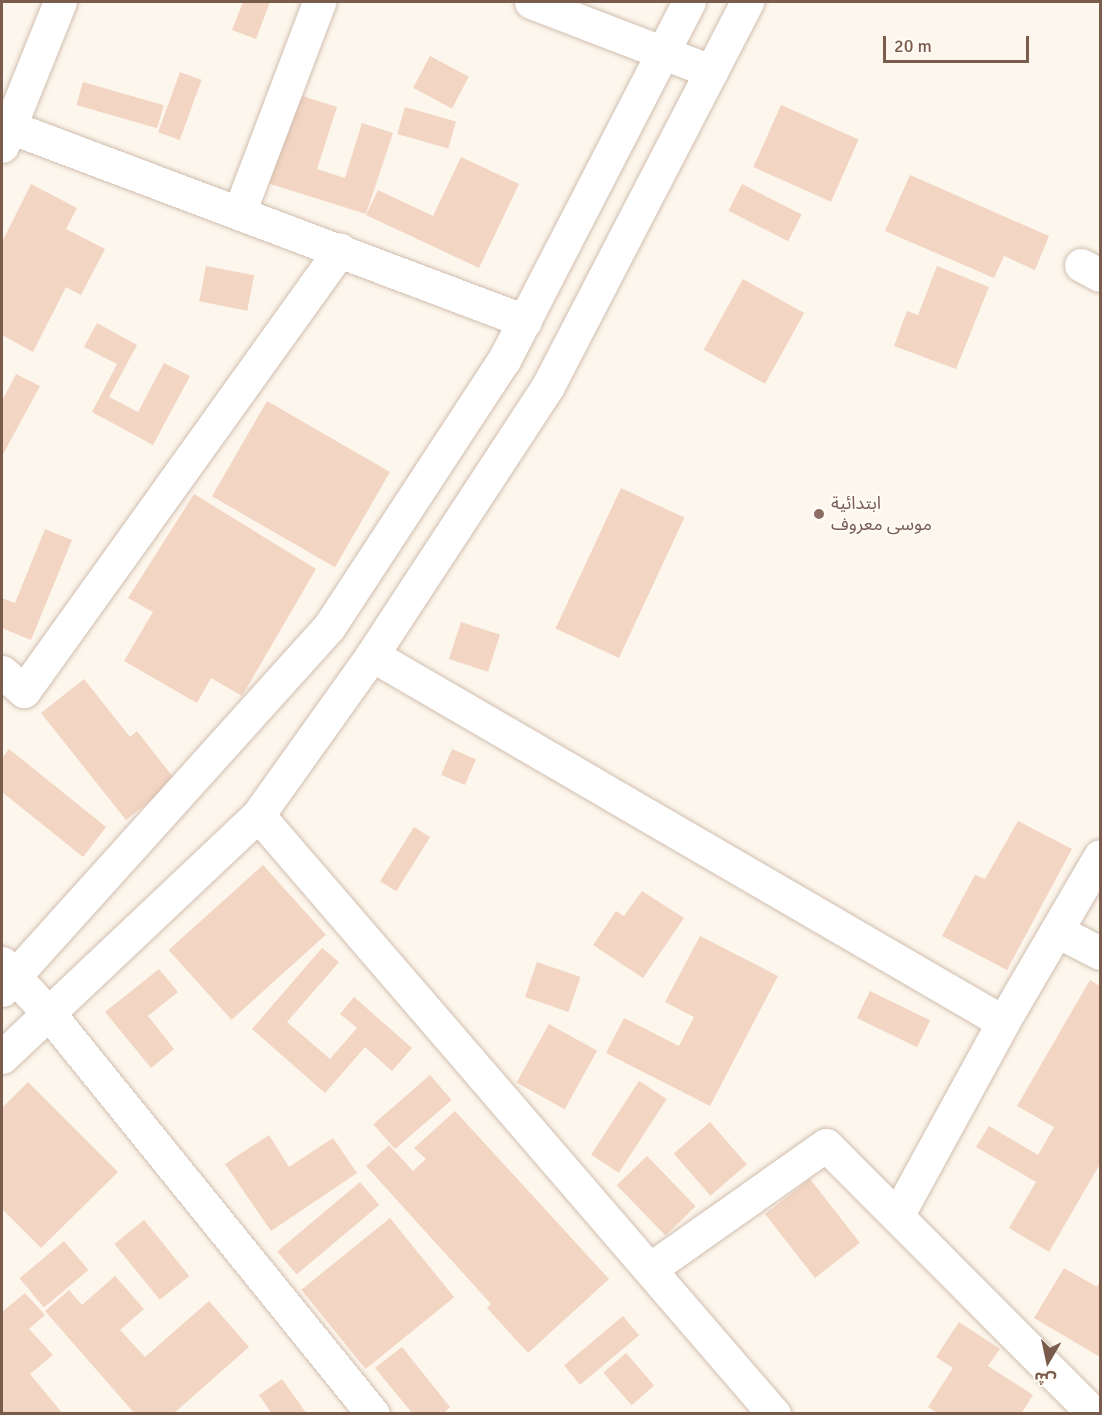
<!DOCTYPE html>
<html>
<head>
<meta charset="utf-8">
<style>
	body { margin:0 }
	#map { position:relative; width:1102px; height:1415px; overflow:hidden; background:#fdf6ec; font-family:Signika,"Noto Sans Arabic",sans-serif }
	div>[style] { position:absolute }
	.building>* { inset:0; background:#f3d5c3; transform-origin:0 0 }
	.roads { filter:drop-shadow(0 0 2px #d1beb0) drop-shadow(0 0 2px #d1beb0) }
	.minor>* { height:33px; margin:-16.5px; padding:0 16.5px; transform-origin:16.5px; border-radius:16.5px; background:#fff }
	.tertiary>* { height:33px; margin:-16.5px; padding:0 16.5px; transform-origin:16.5px; border-radius:16.5px; background:#fff }
	.dots>* { width:16px; height:16px; translate:-50% -50%; box-sizing:border-box; border:3px solid #fffaf3; border-radius:50% }
	span { translate:-50% -50%; white-space:nowrap; text-align:center; line-height:1.15; -webkit-text-stroke:5px #fffaf3; paint-order:stroke }
	.education-label { font-size:18px; color:#785e54 }
	.left { translate:0 -50%; text-align:left }
	.frame { position:absolute; inset:0; border:3px solid #7a5c4d; pointer-events:none }
	.north { position:absolute; left:1018px; top:1331px; width:60px; height:60px; -webkit-text-stroke:4px #fffaf3; paint-order:stroke; rotate:189deg; font-size:16px; font-weight:700; line-height:24px; text-align:center; color:#7a5c4d }
	.north::after { content:''; display:block; margin:auto; width:21px; height:27px; background:#7a5c4d; clip-path:polygon(50% 0,100% 100%,50% 72%,0 100%) }
	.scale { position:absolute; left:883px; top:36px; width:146px; height:27px; box-sizing:border-box; border:3px solid #7a5c4d; border-top:0; padding-left:8px; font-size:18px; line-height:21px; white-space:nowrap; color:#7a5c4d; -webkit-text-stroke:4px #fffaf3; paint-order:stroke }
</style>
</head>
<body>
<div id="map">
	<div class="building">
		<div style="clip-path:polygon(243px 2px,270px 2px,256px 39px,232px 30px)"></div>
		<div style="left:430px;top:56px;width:44px;height:36px;rotate:28deg"></div>
		<div style="left:180px;top:72px;width:23px;height:64px;rotate:20deg"></div>
		<div style="left:83px;top:82px;width:84px;height:24px;rotate:16deg"></div>
		<div style="clip-path:polygon(293px 93px,337px 107px,317px 169px,345px 178px,362px 123px,393px 133px,366px 214px,264px 182px)"></div>
		<div style="left:781px;top:105px;width:85px;height:68px;rotate:24deg"></div>
		<div style="left:405px;top:107px;width:53px;height:28px;rotate:16deg"></div>
		<div style="clip-path:polygon(461px 157px,519px 184px,479px 268px,366px 215px,378px 190px,433px 216px)"></div>
		<div style="clip-path:polygon(910px 175px,1049px 236px,1035px 270px,1004px 256px,994px 278px,885px 231px)"></div>
		<div style="clip-path:polygon(31px 184px,77px 208px,66px 229px,105px 249px,81px 295px,66px 287px,33px 352px,2px 335px,2px 242px)"></div>
		<div style="left:742px;top:184px;width:67px;height:30px;rotate:27deg"></div>
		<div style="left:206px;top:266px;width:49px;height:36px;rotate:11deg"></div>
		<div style="clip-path:polygon(937px 266px,989px 287px,956px 369px,894px 346px,907px 311px,918px 315px)"></div>
		<div style="left:743px;top:279px;width:70px;height:81px;rotate:29deg"></div>
		<div style="clip-path:polygon(97px 323px,137px 345px,109px 397px,138px 412px,164px 363px,190px 376px,153px 445px,92px 412px,117px 364px,84px 347px)"></div>
		<div style="clip-path:polygon(16px 374px,40px 386px,2px 456px,2px 401px)"></div>
		<div style="left:267px;top:401px;width:142px;height:110px;rotate:30deg"></div>
		<div style="left:621px;top:488px;width:70px;height:155px;rotate:25deg"></div>
		<div style="clip-path:polygon(194px 494px,316px 569px,242px 696px,211px 678px,197px 703px,124px 661px,153px 612px,128px 598px)"></div>
		<div style="clip-path:polygon(45px 529px,72px 540px,31px 640px,2px 628px,2px 598px,15px 603px)"></div>
		<div style="left:461px;top:622px;width:41px;height:39px;rotate:18deg"></div>
		<div style="clip-path:polygon(84px 679px,130px 737px,137px 731px,176px 781px,126px 820px,41px 713px)"></div>
		<div style="clip-path:polygon(9px 749px,106px 827px,83px 857px,2px 792px,2px 758px)"></div>
		<div style="left:452px;top:749px;width:26px;height:28px;rotate:23deg"></div>
		<div style="clip-path:polygon(1018px 821px,1072px 849px,1007px 970px,942px 936px,975px 875px,985px 879px)"></div>
		<div style="left:414px;top:827px;width:19px;height:64px;rotate:32deg"></div>
		<div style="left:263px;top:865px;width:94px;height:127px;rotate:48deg"></div>
		<div style="clip-path:polygon(642px 891px,684px 918px,643px 978px,593px 945px,616px 911px,624px 916px)"></div>
		<div style="clip-path:polygon(700px 936px,778px 976px,710px 1106px,606px 1053px,624px 1018px,679px 1046px,694px 1017px,665px 1002px)"></div>
		<div style="clip-path:polygon(322px 948px,339px 962px,287px 1022px,330px 1059px,357px 1028px,340px 1014px,354px 997px,412px 1048px,392px 1071px,365px 1047px,325px 1093px,252px 1029px)"></div>
		<div style="left:537px;top:962px;width:46px;height:37px;rotate:19deg"></div>
		<div style="clip-path:polygon(159px 969px,178px 992px,148px 1016px,174px 1049px,151px 1068px,105px 1012px)"></div>
		<div style="clip-path:polygon(1090px 980px,1100px 986px,1100px 1164px,1049px 1252px,1009px 1228px,1036px 1182px,976px 1147px,989px 1126px,1038px 1155px,1054px 1127px,1017px 1106px)"></div>
		<div style="left:870px;top:991px;width:67px;height:30px;rotate:26deg"></div>
		<div style="left:549px;top:1024px;width:55px;height:67px;rotate:29deg"></div>
		<div style="left:430px;top:1075px;width:33px;height:75px;rotate:49deg"></div>
		<div style="left:639px;top:1081px;width:33px;height:88px;rotate:33deg"></div>
		<div style="clip-path:polygon(28px 1082px,118px 1172px,41px 1248px,2px 1209px,2px 1108px)"></div>
		<div style="clip-path:polygon(455px 1111px,609px 1279px,528px 1353px,487px 1308px,491px 1304px,366px 1166px,389px 1145px,413px 1171px,426px 1159px,414px 1148px)"></div>
		<div style="left:710px;top:1122px;width:56px;height:48px;rotate:49deg"></div>
		<div style="clip-path:polygon(269px 1135px,289px 1167px,333px 1138px,357px 1173px,271px 1231px,225px 1164px)"></div>
		<div style="left:647px;top:1156px;width:70px;height:42px;rotate:46deg"></div>
		<div style="left:810px;top:1179px;width:81px;height:57px;rotate:52deg"></div>
		<div style="left:360px;top:1182px;width:30px;height:108px;rotate:50deg"></div>
		<div style="left:390px;top:1218px;width:102px;height:114px;rotate:51deg"></div>
		<div style="left:144px;top:1220px;width:72px;height:38px;rotate:51deg"></div>
		<div style="left:64px;top:1241px;width:38px;height:58px;rotate:50deg"></div>
		<div style="clip-path:polygon(1064px 1268px,1097px 1287px,1100px 1281px,1100px 1357px,1034px 1318px)"></div>
		<div style="clip-path:polygon(115px 1276px,144px 1309px,120px 1330px,145px 1357px,209px 1301px,249px 1347px,173px 1414px,135px 1414px,45px 1311px,69px 1290px,82px 1305px)"></div>
		<div style="clip-path:polygon(25px 1293px,45px 1315px,29px 1329px,53px 1355px,30px 1374px,63px 1414px,2px 1414px,2px 1312px)"></div>
		<div style="left:623px;top:1316px;width:25px;height:77px;rotate:50deg"></div>
		<div style="clip-path:polygon(959px 1322px,1000px 1349px,988px 1366px,1033px 1395px,1021px 1414px,939px 1414px,928px 1407px,953px 1368px,936px 1357px)"></div>
		<div style="clip-path:polygon(402px 1347px,450px 1407px,443px 1414px,413px 1414px,375px 1368px)"></div>
		<div style="left:626px;top:1353px;width:43px;height:30px;rotate:49deg"></div>
		<div style="clip-path:polygon(282px 1379px,307px 1414px,272px 1414px,259px 1395px)"></div>
	</div>
	<div class="roads">
		<div class="minor">
			<div style="left:531px;top:2px;width:193px;rotate:21deg"></div>
			<div style="left:2px;top:124px;width:559px;rotate:20.64deg"></div>
			<div style="left:2px;top:146px;width:155px;rotate:-68.1deg"></div>
			<div style="left:239px;top:213px;width:226px;rotate:-69.2deg"></div>
			<div style="left:1081px;top:265px;width:21px;rotate:28deg"></div>
			<div style="left:372px;top:655px;width:730px;rotate:30.18deg"></div>
			<div style="left:1003px;top:1022px;width:192px;rotate:-59.7deg"></div>
			<div style="left:2px;top:672px;width:29px;rotate:41deg"></div>
			<div style="left:24px;top:691px;width:543px;rotate:-54.38deg"></div>
			<div style="left:258px;top:815px;width:791px;rotate:49.26deg"></div>
			<div style="left:1057px;top:931px;width:48px;rotate:27.1deg"></div>
			<div style="left:2px;top:963px;width:72px;rotate:47.2deg"></div>
			<div style="left:51px;top:1016px;width:512px;rotate:51.03deg"></div>
			<div style="left:897px;top:1216px;width:221px;rotate:-61.3deg"></div>
			<div style="left:650px;top:1269px;width:215px;rotate:-35.2deg"></div>
			<div style="left:826px;top:1145px;width:377px;rotate:45.1deg"></div>
		</div>
		<div class="tertiary">
			<div style="left:2px;top:990px;width:489px;rotate:-48deg"></div>
			<div style="left:329px;top:627px;width:319px;rotate:-56.8deg"></div>
			<div style="left:504px;top:360px;width:403px;rotate:-62.7deg"></div>
			<div style="left:2px;top:1057px;width:352px;rotate:-43.4deg"></div>
			<div style="left:258px;top:815px;width:196px;rotate:-54.5deg"></div>
			<div style="left:372px;top:655px;width:321px;rotate:-56.8deg"></div>
			<div style="left:548px;top:386px;width:433px;rotate:-62.6deg"></div>
		</div>
	</div>
	<div class="dots">
		<div style="left:819px;top:514px;background:#8d6e63"></div>
	</div>
	<div class="education-label">
		<span class="left" style="left:831px;top:514px">ابتدائية<br>موسى معروف</span>
	</div>
	<div class="frame"></div>
	<div class="north">ش</div>
	<div class="scale">20 m</div>
</div>
</body>
</html>
